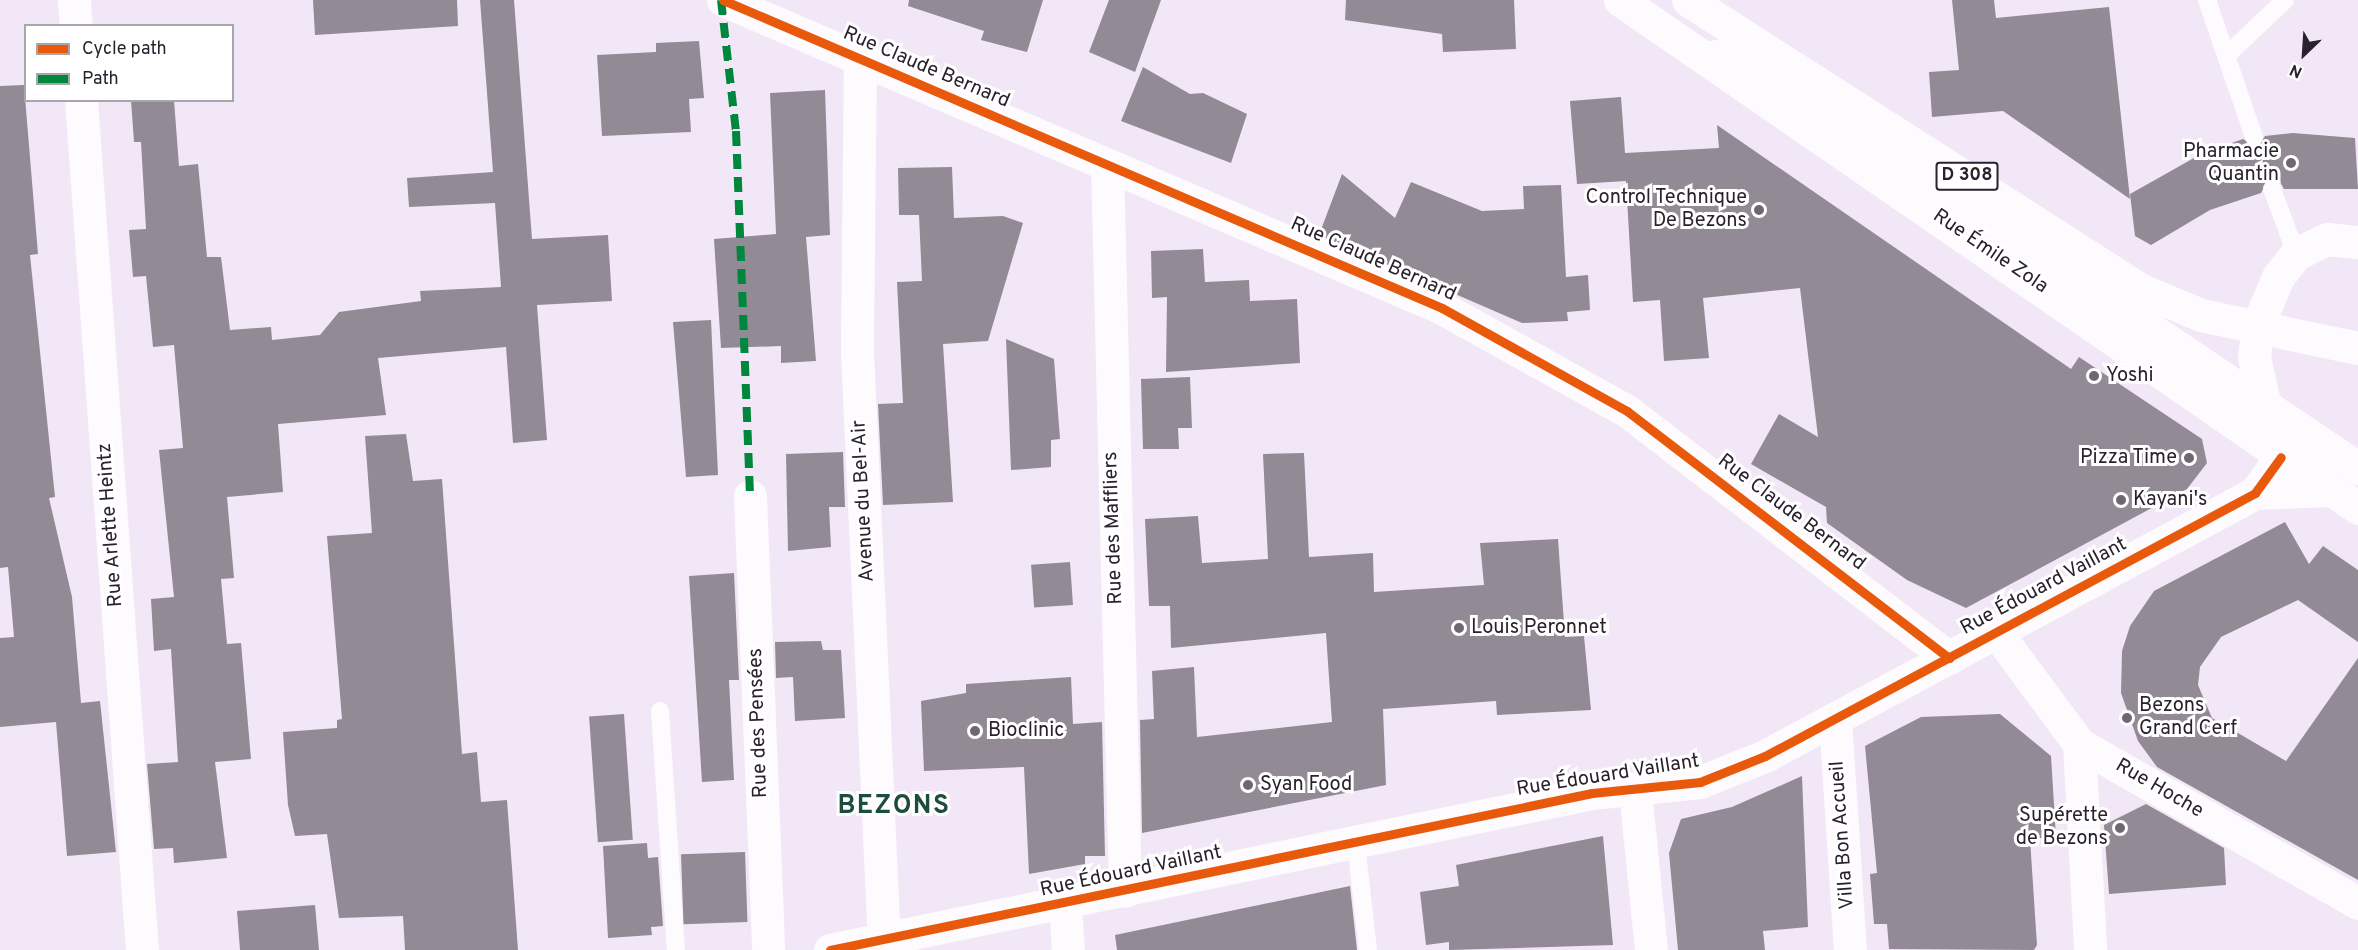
<!DOCTYPE html>
<html>
<head>
<meta charset="utf-8">
<style>
	body { margin:0 }
	#map { position:relative; width:2358px; height:950px; overflow:hidden; background:#f2e7f7; font-family:Overpass,sans-serif }
	div>[style] { position:absolute }
	.building>* { inset:0; background:#928a95; transform-origin:0 0 }
	.service>* { height:18px; margin:-9px; padding:0 9px; transform-origin:9px; border-radius:9px; background:#fdfbfe }
	.minor>* { height:33px; margin:-16.5px; padding:0 16.5px; transform-origin:16.5px; border-radius:16.5px; background:#fdfbfe }
	.tertiary>* { height:33px; margin:-16.5px; padding:0 16.5px; transform-origin:16.5px; border-radius:16.5px; background:#fdfbfe }
	.primary>* { height:33px; margin:-16.5px; padding:0 16.5px; transform-origin:16.5px; border-radius:16.5px; background:#fdfbfe }
	.quiet>* { height:8px; margin-top:-4px; transform-origin:0; background:repeating-linear-gradient(90deg,#00873e 0 15px,transparent 0 23px) }
	.cycleway>* { height:9px; margin:-4.5px; padding:0 4.5px; transform-origin:4.5px; border-radius:4.5px; background:#e8590c }
	.dots>* { width:16px; height:16px; translate:-50% -50%; box-sizing:border-box; border:3px solid #fff; border-radius:50% }
	span { translate:-50% -50%; white-space:nowrap; text-align:center; line-height:1.15; -webkit-text-stroke:6px #fff; paint-order:stroke }
	.shield-label span { padding:2px 4px; background:#fff; border:2px solid; border-radius:4px; -webkit-text-stroke-width:0 }
	.shield-label { font-size:18px; color:#29212c; font-weight:700 }
	.street-label { font-size:20px; color:#29212c }
	.poi-label { font-size:20px; color:#29212c }
	.right { translate:-100% -50%; text-align:right }
	.left { translate:0 -50%; text-align:left }
	.district-label { font-size:26px; color:#1d4d3c; font-weight:700; letter-spacing:1.5px }
	.legend { position:absolute; left:24px; top:24px; width:210px; height:78px; box-sizing:border-box; background:#fff; border:2px solid #a9a6ab; margin:0; padding:8px 10px; list-style:none; font-size:18px; color:#29212c }
	.legend li { display:flex; align-items:center; gap:12px; height:30px }
	.legend b { width:30px; border:2px solid #a9a6ab }
	.north { position:absolute; left:2274px; top:24px; width:60px; height:60px; -webkit-text-stroke:4px #fff; paint-order:stroke; rotate:205deg; font-size:16px; font-weight:700; line-height:24px; text-align:center; color:#29212c }
	.north::after { content:''; display:block; margin:auto; width:21px; height:27px; background:#29212c; clip-path:polygon(50% 0,100% 100%,50% 72%,0 100%) }
</style>
</head>
<body>
<div id="map">
	<div class="building">
		<div style="clip-path:polygon(313px 0,457px 0,458px 26px,315px 35px)"></div>
		<div style="clip-path:polygon(480px 0,514px 0,532px 239px,608px 235px,612px 301px,537px 305px,547px 440px,513px 443px,506px 347px,378px 358px,386px 415px,278px 424px,283px 492px,227px 497px,234px 578px,221px 579px,227px 644px,241px 643px,251px 759px,215px 762px,227px 858px,174px 863px,173px 848px,154px 849px,147px 764px,178px 762px,171px 649px,154px 651px,151px 599px,174px 597px,159px 450px,183px 448px,174px 345px,153px 347px,146px 276px,133px 277px,129px 230px,146px 229px,141px 142px,134px 142px,131px 100px,174px 100px,179px 166px,198px 164px,207px 257px,221px 257px,230px 330px,271px 327px,272px 340px,320px 335px,339px 312px,421px 301px,420px 291px,501px 287px,495px 203px,409px 207px,407px 178px,493px 172px)"></div>
		<div style="clip-path:polygon(909px 0,1043px 0,1027px 52px,981px 40px,984px 31px,908px 6px)"></div>
		<div style="clip-path:polygon(1109px 0,1161px 0,1135px 72px,1089px 52px)"></div>
		<div style="clip-path:polygon(1346px 0,1514px 0,1516px 49px,1443px 52px,1442px 34px,1345px 20px)"></div>
		<div style="clip-path:polygon(1952px 0,1994px 0,1996px 18px,2109px 7px,2130px 199px,2003px 111px,1932px 117px,1929px 72px,1959px 70px)"></div>
		<div style="clip-path:polygon(699px 41px,704px 98px,689px 99px,691px 132px,602px 136px,597px 55px,656px 52px,656px 43px)"></div>
		<div style="clip-path:polygon(1143px 67px,1190px 94px,1203px 93px,1247px 114px,1231px 163px,1121px 121px)"></div>
		<div style="clip-path:polygon(24px 85px,38px 254px,30px 255px,55px 497px,49px 498px,72px 597px,81px 703px,100px 701px,116px 852px,67px 856px,56px 722px,0 727px,0 638px,14px 637px,8px 567px,0 568px,0 86px)"></div>
		<div style="clip-path:polygon(825px 90px,830px 235px,806px 237px,816px 361px,781px 363px,781px 346px,721px 348px,714px 239px,776px 234px,770px 93px)"></div>
		<div style="clip-path:polygon(1621px 97px,1625px 153px,1719px 148px,1717px 125px,2071px 369px,2079px 357px,2202px 439px,2207px 463px,2187px 489px,1966px 608px,1907px 580px,1827px 523px,1826px 507px,1751px 464px,1779px 414px,1818px 437px,1800px 288px,1703px 298px,1709px 358px,1664px 361px,1660px 300px,1633px 302px,1626px 181px,1577px 184px,1570px 101px)"></div>
		<div style="clip-path:polygon(2293px 133px,2355px 138px,2358px 189px,2284px 189px,2279px 180px,2269px 178px,2261px 193px,2210px 210px,2151px 245px,2135px 236px,2130px 194px,2201px 154px,2243px 139px,2257px 148px,2265px 136px)"></div>
		<div style="clip-path:polygon(952px 167px,954px 218px,1003px 216px,1023px 223px,988px 341px,943px 344px,953px 502px,883px 505px,878px 404px,903px 403px,897px 282px,922px 281px,919px 215px,899px 215px,898px 168px)"></div>
		<div style="clip-path:polygon(1342px 174px,1395px 218px,1411px 182px,1482px 211px,1524px 209px,1523px 186px,1561px 185px,1566px 277px,1588px 275px,1590px 310px,1567px 312px,1568px 321px,1522px 323px,1319px 235px)"></div>
		<div style="clip-path:polygon(1203px 249px,1205px 282px,1249px 280px,1250px 301px,1297px 299px,1300px 363px,1166px 372px,1167px 297px,1152px 298px,1151px 251px)"></div>
		<div style="clip-path:polygon(711px 320px,718px 475px,686px 477px,673px 322px)"></div>
		<div style="clip-path:polygon(1006px 339px,1054px 359px,1060px 439px,1051px 440px,1051px 467px,1011px 470px)"></div>
		<div style="clip-path:polygon(1190px 377px,1192px 428px,1178px 428px,1179px 449px,1143px 449px,1141px 379px)"></div>
		<div style="clip-path:polygon(406px 434px,413px 481px,442px 479px,462px 754px,477px 752px,481px 802px,507px 800px,518px 950px,405px 950px,403px 916px,339px 918px,327px 834px,295px 836px,288px 805px,283px 732px,337px 728px,337px 720px,342px 719px,327px 536px,372px 533px,365px 436px)"></div>
		<div style="clip-path:polygon(843px 452px,845px 507px,829px 507px,831px 547px,788px 551px,786px 454px)"></div>
		<div style="clip-path:polygon(1304px 453px,1309px 557px,1373px 553px,1374px 592px,1484px 585px,1480px 543px,1558px 539px,1565px 637px,1584px 636px,1591px 710px,1497px 715px,1496px 701px,1383px 709px,1386px 785px,1142px 833px,1140px 720px,1154px 719px,1152px 671px,1194px 667px,1197px 737px,1332px 722px,1326px 633px,1171px 648px,1170px 606px,1149px 606px,1145px 519px,1198px 516px,1202px 563px,1268px 559px,1263px 454px)"></div>
		<div style="clip-path:polygon(2285px 522px,2309px 564px,2323px 546px,2358px 570px,2358px 642px,2298px 600px,2221px 637px,2200px 667px,2198px 685px,2212px 718px,2286px 761px,2358px 658px,2358px 880px,2157px 767px,2138px 741px,2121px 693px,2122px 651px,2130px 626px,2154px 591px)"></div>
		<div style="left:1070px;top:562px;width:43px;height:39px;rotate:86deg"></div>
		<div style="clip-path:polygon(734px 573px,739px 680px,729px 680px,734px 780px,702px 782px,689px 576px)"></div>
		<div style="clip-path:polygon(821px 641px,823px 650px,841px 650px,845px 718px,795px 721px,793px 677px,776px 678px,775px 642px)"></div>
		<div style="clip-path:polygon(1071px 677px,1073px 724px,1102px 722px,1105px 856px,1085px 856px,1085px 864px,1029px 874px,1024px 767px,924px 771px,921px 701px,966px 693px,966px 684px)"></div>
		<div style="left:624px;top:714px;width:126px;height:35px;rotate:86deg"></div>
		<div style="clip-path:polygon(2000px 714px,2051px 756px,2056px 837px,2030px 839px,2037px 945px,2034px 950px,1889px 949px,1887px 924px,1874px 924px,1870px 874px,1877px 873px,1865px 746px,1921px 717px)"></div>
		<div style="clip-path:polygon(1802px 776px,1808px 927px,1763px 931px,1765px 950px,1678px 950px,1669px 853px,1681px 819px,1732px 807px)"></div>
		<div style="clip-path:polygon(2146px 804px,2224px 848px,2226px 885px,2109px 894px,2104px 825px)"></div>
		<div style="clip-path:polygon(1603px 836px,1613px 945px,1449px 950px,1449px 942px,1426px 945px,1420px 892px,1459px 886px,1456px 865px)"></div>
		<div style="clip-path:polygon(647px 843px,648px 858px,658px 857px,663px 926px,651px 927px,652px 935px,608px 938px,603px 846px)"></div>
		<div style="left:745px;top:852px;width:70px;height:64px;rotate:88deg"></div>
		<div style="clip-path:polygon(1350px 886px,1357px 950px,1117px 950px,1115px 935px)"></div>
		<div style="clip-path:polygon(315px 905px,319px 950px,240px 950px,237px 911px)"></div>
	</div>
	<div class="service">
		<div style="left:2207px;top:0;width:145px;rotate:71.1deg"></div>
		<div style="left:2226px;top:56px;width:81px;rotate:-43.5deg"></div>
		<div style="left:2272px;top:189px;width:69px;rotate:69.7deg"></div>
		<div style="left:660px;top:711px;width:240px;rotate:86.2deg"></div>
		<div style="left:1356px;top:843px;width:108px;rotate:83.6deg"></div>
	</div>
	<div class="minor">
		<div style="left:74px;top:0;width:26px;rotate:86deg"></div>
		<div style="left:723px;top:0;width:782px;rotate:23.19deg"></div>
		<div style="left:1442px;top:308px;width:212px;rotate:29.1deg"></div>
		<div style="left:1627px;top:411px;width:406px;rotate:37.5deg"></div>
		<div style="left:1715px;top:56px;width:82px;rotate:22.8deg"></div>
		<div style="left:1791px;top:88px;width:683px;rotate:33.83deg"></div>
		<div style="left:860px;top:59px;width:292px;rotate:90.6deg"></div>
		<div style="left:857px;top:351px;width:593px;rotate:87.39deg"></div>
		<div style="left:81px;top:100px;width:852px;rotate:85.9deg"></div>
		<div style="left:1107px;top:165px;width:726px;rotate:88.58deg"></div>
		<div style="left:2267px;top:415px;width:59px;rotate:-102.6deg"></div>
		<div style="left:2254px;top:357px;width:33px;rotate:-83deg"></div>
		<div style="left:2258px;top:324px;width:51px;rotate:-66.9deg"></div>
		<div style="left:2278px;top:277px;width:29px;rotate:-52deg"></div>
		<div style="left:2296px;top:254px;width:34px;rotate:-26deg"></div>
		<div style="left:2327px;top:239px;width:31px;rotate:6deg"></div>
		<div style="left:750px;top:496px;width:454px;rotate:87.7deg"></div>
		<div style="left:1997px;top:633px;width:138px;rotate:53.5deg"></div>
		<div style="left:2079px;top:744px;width:321px;rotate:29.7deg"></div>
		<div style="left:1835px;top:719px;width:231px;rotate:86.3deg"></div>
		<div style="left:2079px;top:744px;width:206px;rotate:86.9deg"></div>
		<div style="left:1635px;top:790px;width:161px;rotate:84.3deg"></div>
		<div style="left:1065px;top:905px;width:45px;rotate:86.2deg"></div>
	</div>
	<div class="tertiary">
		<div style="left:2255px;top:493px;width:76px;rotate:-2.3deg"></div>
		<div style="left:830px;top:950px;width:778px;rotate:-11.64deg"></div>
		<div style="left:1592px;top:793px;width:109px;rotate:-5.8deg"></div>
		<div style="left:1700px;top:782px;width:70px;rotate:-21.8deg"></div>
		<div style="left:1765px;top:756px;width:556px;rotate:-28.22deg"></div>
		<div style="left:2255px;top:493px;width:44px;rotate:-54.2deg"></div>
	</div>
	<div class="primary">
		<div style="left:1620px;top:0;width:896px;rotate:34.54deg"></div>
		<div style="left:1688px;top:0;width:538px;rotate:32.63deg"></div>
		<div style="left:2141px;top:290px;width:65px;rotate:22.6deg"></div>
		<div style="left:2201px;top:315px;width:160px;rotate:11.9deg"></div>
	</div>
	<div class="quiet">
		<div style="left:721px;top:0;width:132px;rotate:83.5deg"></div>
		<div style="left:736px;top:131px;width:365px;rotate:87.8deg"></div>
	</div>
	<div class="cycleway">
		<div style="left:723px;top:0;width:782px;rotate:23.19deg"></div>
		<div style="left:1442px;top:308px;width:212px;rotate:29.1deg"></div>
		<div style="left:1627px;top:411px;width:406px;rotate:37.5deg"></div>
		<div style="left:830px;top:950px;width:778px;rotate:-11.64deg"></div>
		<div style="left:1592px;top:793px;width:109px;rotate:-5.8deg"></div>
		<div style="left:1700px;top:782px;width:70px;rotate:-21.8deg"></div>
		<div style="left:1765px;top:756px;width:556px;rotate:-28.22deg"></div>
		<div style="left:2255px;top:493px;width:44px;rotate:-54.2deg"></div>
	</div>
	<div class="dots">
		<div style="left:2291px;top:163px;background:#6f6673"></div>
		<div style="left:1759px;top:210px;background:#6f6673"></div>
		<div style="left:2094px;top:376px;background:#6f6673"></div>
		<div style="left:2189px;top:458px;background:#6f6673"></div>
		<div style="left:2121px;top:500px;background:#6f6673"></div>
		<div style="left:1459px;top:628px;background:#6f6673"></div>
		<div style="left:2127px;top:718px;background:#6f6673"></div>
		<div style="left:975px;top:731px;background:#6f6673"></div>
		<div style="left:1248px;top:785px;background:#6f6673"></div>
		<div style="left:2120px;top:828px;background:#6f6673"></div>
	</div>
	<div class="shield-label">
		<span style="left:1967px;top:176px">D 308</span>
	</div>
	<div class="street-label">
		<span style="left:926px;top:68px;rotate:23deg">Rue Claude Bernard</span>
		<span style="left:1990px;top:252px;rotate:34deg">Rue Émile Zola</span>
		<span style="left:1373px;top:260px;rotate:24deg">Rue Claude Bernard</span>
		<span style="left:864px;top:501px;rotate:-93deg">Avenue du Bel-Air</span>
		<span style="left:1791px;top:513px;rotate:37deg">Rue Claude Bernard</span>
		<span style="left:111px;top:525px;rotate:-94deg">Rue Arlette Heintz</span>
		<span style="left:1114px;top:528px;rotate:-92deg">Rue des Maffliers</span>
		<span style="left:2044px;top:587px;rotate:-28deg">Rue Édouard Vaillant</span>
		<span style="left:759px;top:723px;rotate:-92deg">Rue des Pensées</span>
		<span style="left:1608px;top:776px;rotate:-9deg">Rue Édouard Vaillant</span>
		<span style="left:2159px;top:789px;rotate:30deg">Rue Hoche</span>
		<span style="left:1843px;top:835px;rotate:-94deg">Villa Bon Accueil</span>
		<span style="left:1131px;top:872px;rotate:-12deg">Rue Édouard Vaillant</span>
	</div>
	<div class="poi-label">
		<span class="right" style="left:2279px;top:164px">Pharmacie<br>Quantin</span>
		<span class="right" style="left:1747px;top:210px">Control Technique<br>De Bezons</span>
		<span class="left" style="left:2106px;top:376px">Yoshi</span>
		<span class="right" style="left:2177px;top:458px">Pizza Time</span>
		<span class="left" style="left:2133px;top:500px">Kayani's</span>
		<span class="left" style="left:1471px;top:628px">Louis Peronnet</span>
		<span class="left" style="left:2139px;top:718px">Bezons<br>Grand Cerf</span>
		<span class="left" style="left:988px;top:731px">Bioclinic</span>
		<span class="left" style="left:1260px;top:785px">Syan Food</span>
		<span class="right" style="left:2108px;top:828px">Supérette<br>de Bezons</span>
	</div>
	<div class="district-label">
		<span style="left:894px;top:807px">BEZONS</span>
	</div>
	<ul class="legend">
	<li><b style="height:8px;background:#e8590c"></b>Cycle path</li>
	<li><b style="height:8px;background:#00873e"></b>Path</li>
	</ul>
	<div class="north">N</div>
</div>
</body>
</html>
